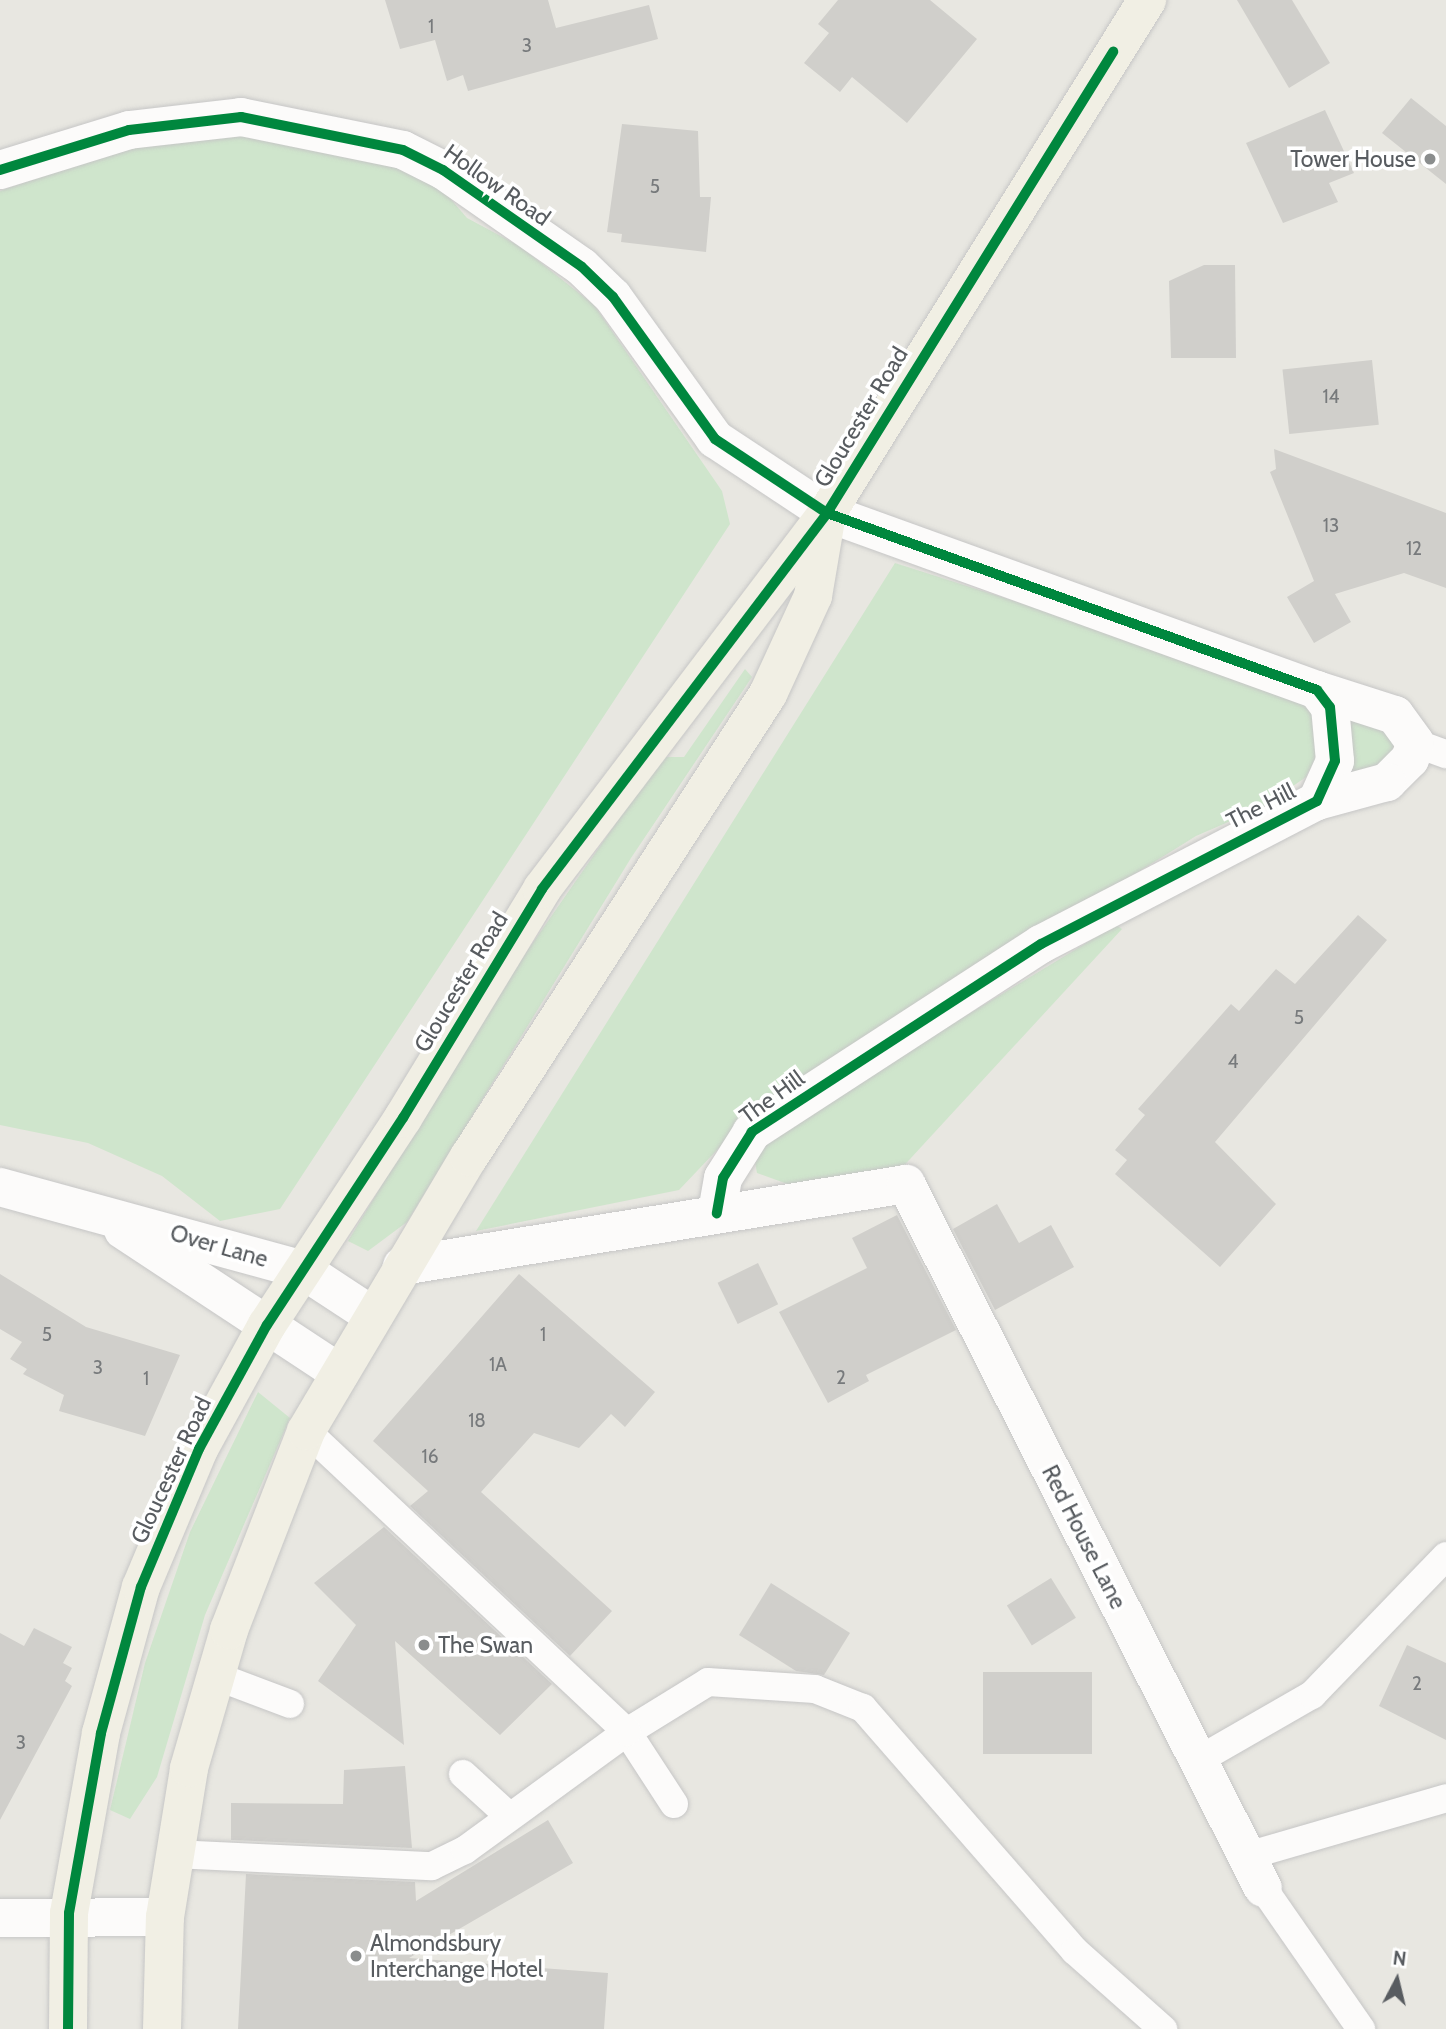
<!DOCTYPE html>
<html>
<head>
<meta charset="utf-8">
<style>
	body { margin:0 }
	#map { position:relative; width:1446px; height:2029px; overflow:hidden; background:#e8e7e1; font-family:Cabin,sans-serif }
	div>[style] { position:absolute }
	.green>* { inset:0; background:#cfe5cc }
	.building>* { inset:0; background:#d0cfcb; transform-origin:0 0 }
	.roads { filter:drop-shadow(0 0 2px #c6c6c6) drop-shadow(0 0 2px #c6c6c6) }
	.service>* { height:28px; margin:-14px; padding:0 14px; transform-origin:14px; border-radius:14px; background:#fcfbfa }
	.minor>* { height:38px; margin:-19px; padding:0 19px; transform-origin:19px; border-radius:19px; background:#fcfbfa }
	.tertiary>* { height:38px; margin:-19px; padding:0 19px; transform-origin:19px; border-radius:19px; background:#fcfbfa }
	.primary>* { height:38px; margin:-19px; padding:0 19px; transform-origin:19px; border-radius:19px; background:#f1efe4 }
	.cycleway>* { height:10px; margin:-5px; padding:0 5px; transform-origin:5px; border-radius:5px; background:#00873e }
	.dots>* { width:19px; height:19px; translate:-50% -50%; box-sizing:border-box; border:4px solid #fff; border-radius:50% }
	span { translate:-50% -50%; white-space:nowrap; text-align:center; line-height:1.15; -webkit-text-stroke:7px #fff; paint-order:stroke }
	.number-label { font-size:19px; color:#777a7c }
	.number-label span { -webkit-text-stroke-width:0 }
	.poi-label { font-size:23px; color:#585c60 }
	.right { translate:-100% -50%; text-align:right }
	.left { translate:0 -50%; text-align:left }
	.street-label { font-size:23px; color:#585c60 }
	.north { position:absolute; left:1362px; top:1945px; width:70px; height:70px; -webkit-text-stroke:5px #fff; paint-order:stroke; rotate:7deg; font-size:19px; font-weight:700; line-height:28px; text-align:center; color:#585c60 }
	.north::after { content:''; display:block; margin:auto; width:24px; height:32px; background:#585c60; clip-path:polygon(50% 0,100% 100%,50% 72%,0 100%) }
</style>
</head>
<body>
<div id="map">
	<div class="green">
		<div style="clip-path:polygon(240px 134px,380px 158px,436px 182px,467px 218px,521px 247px,594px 305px,722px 491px,730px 524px,280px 1209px,220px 1221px,162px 1176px,88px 1143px,0 1125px,0 191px,134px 144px)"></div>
		<div style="clip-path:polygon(895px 563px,1305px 694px,1319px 710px,1317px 755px,1306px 777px,1263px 807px,1196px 836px,755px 1110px,679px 1190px,476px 1231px)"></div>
		<div style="clip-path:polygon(745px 669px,752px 677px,631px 858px,407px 1222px,368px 1251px,348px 1241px,500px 990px,662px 757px,684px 757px)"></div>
		<div style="clip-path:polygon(1340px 707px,1389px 720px,1402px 757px,1339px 786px)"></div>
		<div style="clip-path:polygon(1116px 925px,1122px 929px,899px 1171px,793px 1186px,757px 1173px,753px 1151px,775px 1131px)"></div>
		<div style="clip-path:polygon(258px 1392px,290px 1418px,205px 1615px,157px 1777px,130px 1819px,110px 1810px,145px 1663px,190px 1532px)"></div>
	</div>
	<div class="building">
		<div style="clip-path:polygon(385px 0,548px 0,556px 28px,649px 5px,658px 39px,468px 91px,463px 75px,447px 81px,435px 40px,400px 49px)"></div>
		<div style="clip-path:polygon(838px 0,930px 0,977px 39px,907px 123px,852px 77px,840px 92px,804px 63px,829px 33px,818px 24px)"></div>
		<div style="clip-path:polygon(1237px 0,1292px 0,1330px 63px,1289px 88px)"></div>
		<div style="clip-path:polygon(1411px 98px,1446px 126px,1446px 184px,1382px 133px)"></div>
		<div style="clip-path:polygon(1325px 110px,1354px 173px,1329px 183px,1338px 202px,1283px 223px,1246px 143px)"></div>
		<div style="clip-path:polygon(622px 124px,698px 131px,700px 197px,711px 197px,706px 252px,621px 242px,622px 234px,607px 232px)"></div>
		<div style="clip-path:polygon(1204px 265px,1235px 265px,1236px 358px,1171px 358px,1169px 281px)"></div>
		<div style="left:1372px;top:360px;width:65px;height:90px;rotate:84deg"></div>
		<div style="clip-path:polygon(1274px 449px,1446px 513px,1446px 588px,1404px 573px,1335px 594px,1351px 622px,1314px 643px,1287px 597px,1314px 581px,1270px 472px,1276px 469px)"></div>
		<div style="clip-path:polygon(1358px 915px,1387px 940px,1215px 1142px,1276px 1204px,1220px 1267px,1115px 1174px,1127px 1160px,1115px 1150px,1145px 1115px,1138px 1109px,1231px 1004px,1239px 1011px,1276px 969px,1295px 984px)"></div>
		<div style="clip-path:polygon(997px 1204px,1019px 1243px,1051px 1225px,1074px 1267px,995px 1310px,953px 1229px)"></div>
		<div style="clip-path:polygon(897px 1215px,956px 1330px,866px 1375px,869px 1381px,828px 1403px,779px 1312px,867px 1268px,852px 1238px)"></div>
		<div style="left:758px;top:1263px;width:46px;height:45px;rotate:64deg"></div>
		<div style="clip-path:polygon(0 1274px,86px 1327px,180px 1355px,145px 1436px,59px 1411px,64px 1395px,23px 1374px,27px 1369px,10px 1359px,22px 1342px,0 1329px)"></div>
		<div style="clip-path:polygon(519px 1274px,655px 1392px,625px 1427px,611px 1414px,579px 1448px,534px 1433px,481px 1492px,612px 1611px,570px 1656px,410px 1506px,428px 1491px,373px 1441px)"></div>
		<div style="clip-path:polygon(384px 1527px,552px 1684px,500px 1735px,395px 1641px,404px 1745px,318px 1681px,356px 1625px,314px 1583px)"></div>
		<div style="left:1051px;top:1578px;width:47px;height:52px;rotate:58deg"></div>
		<div style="clip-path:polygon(771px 1583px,850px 1633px,824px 1675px,796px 1671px,739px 1635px)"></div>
		<div style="clip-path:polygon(34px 1628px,72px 1647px,63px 1663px,72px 1668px,65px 1681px,72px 1686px,0 1820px,0 1633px,24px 1646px)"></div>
		<div style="clip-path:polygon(1407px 1645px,1446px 1663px,1446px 1740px,1379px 1706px)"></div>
		<div style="left:983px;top:1672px;width:109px;height:82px"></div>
		<div style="clip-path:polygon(405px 1766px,412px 1848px,231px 1840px,231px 1803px,343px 1804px,344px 1770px)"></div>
		<div style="clip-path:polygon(548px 1820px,573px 1863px,409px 1958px,608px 1973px,604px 2029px,238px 2029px,246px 1874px,415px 1882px,416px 1901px)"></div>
	</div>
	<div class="roads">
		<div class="service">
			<div style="left:1415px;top:743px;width:33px;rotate:20deg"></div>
			<div style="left:216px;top:1676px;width:79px;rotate:20.7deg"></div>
			<div style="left:1197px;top:1761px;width:133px;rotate:-29.9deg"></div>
			<div style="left:1312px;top:1695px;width:193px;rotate:-46deg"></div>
			<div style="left:463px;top:1774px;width:62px;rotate:42.4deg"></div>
			<div style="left:674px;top:1804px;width:86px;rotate:-123.1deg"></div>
			<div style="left:627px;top:1732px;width:95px;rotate:-31.7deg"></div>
			<div style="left:708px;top:1682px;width:107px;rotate:3.7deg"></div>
			<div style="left:815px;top:1689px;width:52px;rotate:21.6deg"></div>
			<div style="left:863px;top:1708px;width:322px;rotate:48.9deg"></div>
			<div style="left:1075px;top:1951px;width:118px;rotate:41.6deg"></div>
			<div style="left:174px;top:1854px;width:258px;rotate:2.7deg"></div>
			<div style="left:432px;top:1866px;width:37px;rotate:-26deg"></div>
			<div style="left:465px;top:1850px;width:200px;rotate:-36.1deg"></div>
			<div style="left:627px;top:1732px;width:440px;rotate:-136.8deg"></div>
			<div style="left:1247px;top:1856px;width:207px;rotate:-16.2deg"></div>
			<div style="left:1263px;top:1888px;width:172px;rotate:55.2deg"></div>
		</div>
		<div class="minor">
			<div style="left:0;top:170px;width:135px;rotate:-17.2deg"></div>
			<div style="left:129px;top:130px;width:113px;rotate:-6.6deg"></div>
			<div style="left:241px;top:117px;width:165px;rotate:11.5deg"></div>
			<div style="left:403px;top:150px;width:45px;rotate:26.6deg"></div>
			<div style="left:443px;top:170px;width:169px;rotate:34.9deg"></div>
			<div style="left:582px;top:267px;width:43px;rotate:44.1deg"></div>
			<div style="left:613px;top:297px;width:175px;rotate:54.3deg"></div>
			<div style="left:715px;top:439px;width:134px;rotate:33.5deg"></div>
			<div style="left:827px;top:513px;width:521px;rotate:19.86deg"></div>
			<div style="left:1317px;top:690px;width:21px;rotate:53deg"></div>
			<div style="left:1330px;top:707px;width:54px;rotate:84.7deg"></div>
			<div style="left:1335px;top:761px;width:44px;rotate:114.2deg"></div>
			<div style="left:1317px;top:801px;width:311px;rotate:152.6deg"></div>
			<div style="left:1041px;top:944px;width:345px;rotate:147deg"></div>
			<div style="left:752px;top:1132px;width:54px;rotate:122.2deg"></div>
			<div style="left:723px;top:1178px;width:36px;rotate:100deg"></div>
			<div style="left:1317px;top:690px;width:82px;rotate:17.8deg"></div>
			<div style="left:1395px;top:715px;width:34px;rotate:54deg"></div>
			<div style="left:1415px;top:743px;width:17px;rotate:107deg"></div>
			<div style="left:1410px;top:759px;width:33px;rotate:135deg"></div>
			<div style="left:1387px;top:782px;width:73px;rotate:164.8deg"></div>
			<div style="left:402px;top:1266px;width:511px;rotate:-9.24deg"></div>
			<div style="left:906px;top:1184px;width:789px;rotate:63.11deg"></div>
			<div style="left:0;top:1918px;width:165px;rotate:-0.3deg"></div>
		</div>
		<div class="tertiary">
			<div style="left:0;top:1187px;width:314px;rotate:15.3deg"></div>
			<div style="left:303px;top:1270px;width:84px;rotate:33.3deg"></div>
			<div style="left:123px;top:1230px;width:260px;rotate:33.4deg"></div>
		</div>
		<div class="primary">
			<div style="left:68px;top:2029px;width:116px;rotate:-89.5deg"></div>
			<div style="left:69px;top:1913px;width:183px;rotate:-79.9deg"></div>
			<div style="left:101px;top:1733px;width:151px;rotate:-74.7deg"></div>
			<div style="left:141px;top:1587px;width:150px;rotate:-67.2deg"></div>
			<div style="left:199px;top:1449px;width:141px;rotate:-61.3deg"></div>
			<div style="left:267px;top:1325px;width:248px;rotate:-56.7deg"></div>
			<div style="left:403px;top:1118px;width:268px;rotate:-58.7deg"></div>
			<div style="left:542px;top:889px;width:472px;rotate:-52.8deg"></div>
			<div style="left:827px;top:513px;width:605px;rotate:-58.04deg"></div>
			<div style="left:162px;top:2029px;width:112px;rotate:-88.5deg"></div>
			<div style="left:165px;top:1917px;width:151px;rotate:-80.8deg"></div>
			<div style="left:189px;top:1768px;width:144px;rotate:-73.8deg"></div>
			<div style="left:229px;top:1630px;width:213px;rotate:-68.8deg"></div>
			<div style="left:306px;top:1431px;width:319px;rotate:-59.3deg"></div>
			<div style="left:469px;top:1157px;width:551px;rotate:-57.15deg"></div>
			<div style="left:768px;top:694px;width:108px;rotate:-65.3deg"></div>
			<div style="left:813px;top:596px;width:78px;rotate:-80.4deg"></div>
		</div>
	</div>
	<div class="cycleway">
		<div style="left:0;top:170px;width:135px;rotate:-17.2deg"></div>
		<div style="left:129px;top:130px;width:113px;rotate:-6.6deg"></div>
		<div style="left:241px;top:117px;width:165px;rotate:11.5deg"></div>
		<div style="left:403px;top:150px;width:45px;rotate:26.6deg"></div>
		<div style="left:443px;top:170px;width:169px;rotate:34.9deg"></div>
		<div style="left:582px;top:267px;width:43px;rotate:44.1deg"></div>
		<div style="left:613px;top:297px;width:175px;rotate:54.3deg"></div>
		<div style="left:715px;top:439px;width:134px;rotate:33.5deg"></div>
		<div style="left:827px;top:513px;width:521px;rotate:19.86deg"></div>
		<div style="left:1317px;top:690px;width:21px;rotate:53deg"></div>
		<div style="left:1330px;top:707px;width:54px;rotate:84.7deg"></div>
		<div style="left:1335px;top:761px;width:44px;rotate:114.2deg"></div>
		<div style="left:1317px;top:801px;width:311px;rotate:152.6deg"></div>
		<div style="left:1041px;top:944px;width:345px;rotate:147deg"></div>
		<div style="left:752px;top:1132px;width:54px;rotate:122.2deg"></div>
		<div style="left:723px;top:1178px;width:36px;rotate:100deg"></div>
		<div style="left:68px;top:2029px;width:116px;rotate:-89.5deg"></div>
		<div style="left:69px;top:1913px;width:183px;rotate:-79.9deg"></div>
		<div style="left:101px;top:1733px;width:151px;rotate:-74.7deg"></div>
		<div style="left:141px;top:1587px;width:150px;rotate:-67.2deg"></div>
		<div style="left:199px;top:1449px;width:141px;rotate:-61.3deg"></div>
		<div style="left:267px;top:1325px;width:248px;rotate:-56.7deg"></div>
		<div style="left:403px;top:1118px;width:268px;rotate:-58.7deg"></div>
		<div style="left:542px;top:889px;width:472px;rotate:-52.8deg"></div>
		<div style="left:827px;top:513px;width:543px;rotate:-58.18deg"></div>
	</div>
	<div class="dots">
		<div style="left:1430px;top:159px;background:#8a8d8d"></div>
		<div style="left:424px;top:1645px;background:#8a8d8d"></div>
		<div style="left:356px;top:1956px;background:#8a8d8d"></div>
	</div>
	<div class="number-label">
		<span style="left:431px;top:27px">1</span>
		<span style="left:527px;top:46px">3</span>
		<span style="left:655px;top:187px">5</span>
		<span style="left:1331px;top:397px">14</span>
		<span style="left:1331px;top:526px">13</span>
		<span style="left:1414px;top:549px">12</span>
		<span style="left:1299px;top:1018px">5</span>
		<span style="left:1233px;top:1062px">4</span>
		<span style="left:47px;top:1335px">5</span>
		<span style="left:543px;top:1335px">1</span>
		<span style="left:498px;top:1365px">1A</span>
		<span style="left:98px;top:1368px">3</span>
		<span style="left:841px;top:1378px">2</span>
		<span style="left:146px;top:1379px">1</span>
		<span style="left:477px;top:1421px">18</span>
		<span style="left:430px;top:1457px">16</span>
		<span style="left:1417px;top:1684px">2</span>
		<span style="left:21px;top:1743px">3</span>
	</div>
	<div class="poi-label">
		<span class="right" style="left:1416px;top:159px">Tower House</span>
		<span class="left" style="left:438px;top:1645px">The Swan</span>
		<span class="left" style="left:370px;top:1956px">Almondsbury<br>Interchange Hotel</span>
	</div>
	<div class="street-label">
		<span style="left:497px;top:185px;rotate:35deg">Hollow Road</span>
		<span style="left:861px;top:417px;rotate:-59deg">Gloucester Road</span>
		<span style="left:1261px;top:806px;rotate:-27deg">The Hill</span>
		<span style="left:461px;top:982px;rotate:-59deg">Gloucester Road</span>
		<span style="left:772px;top:1097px;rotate:-36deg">The Hill</span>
		<span style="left:219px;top:1246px;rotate:16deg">Over Lane</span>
		<span style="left:171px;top:1470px;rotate:-65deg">Gloucester Road</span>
		<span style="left:1084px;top:1537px;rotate:63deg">Red House Lane</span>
	</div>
	<div class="north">N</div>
</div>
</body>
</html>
